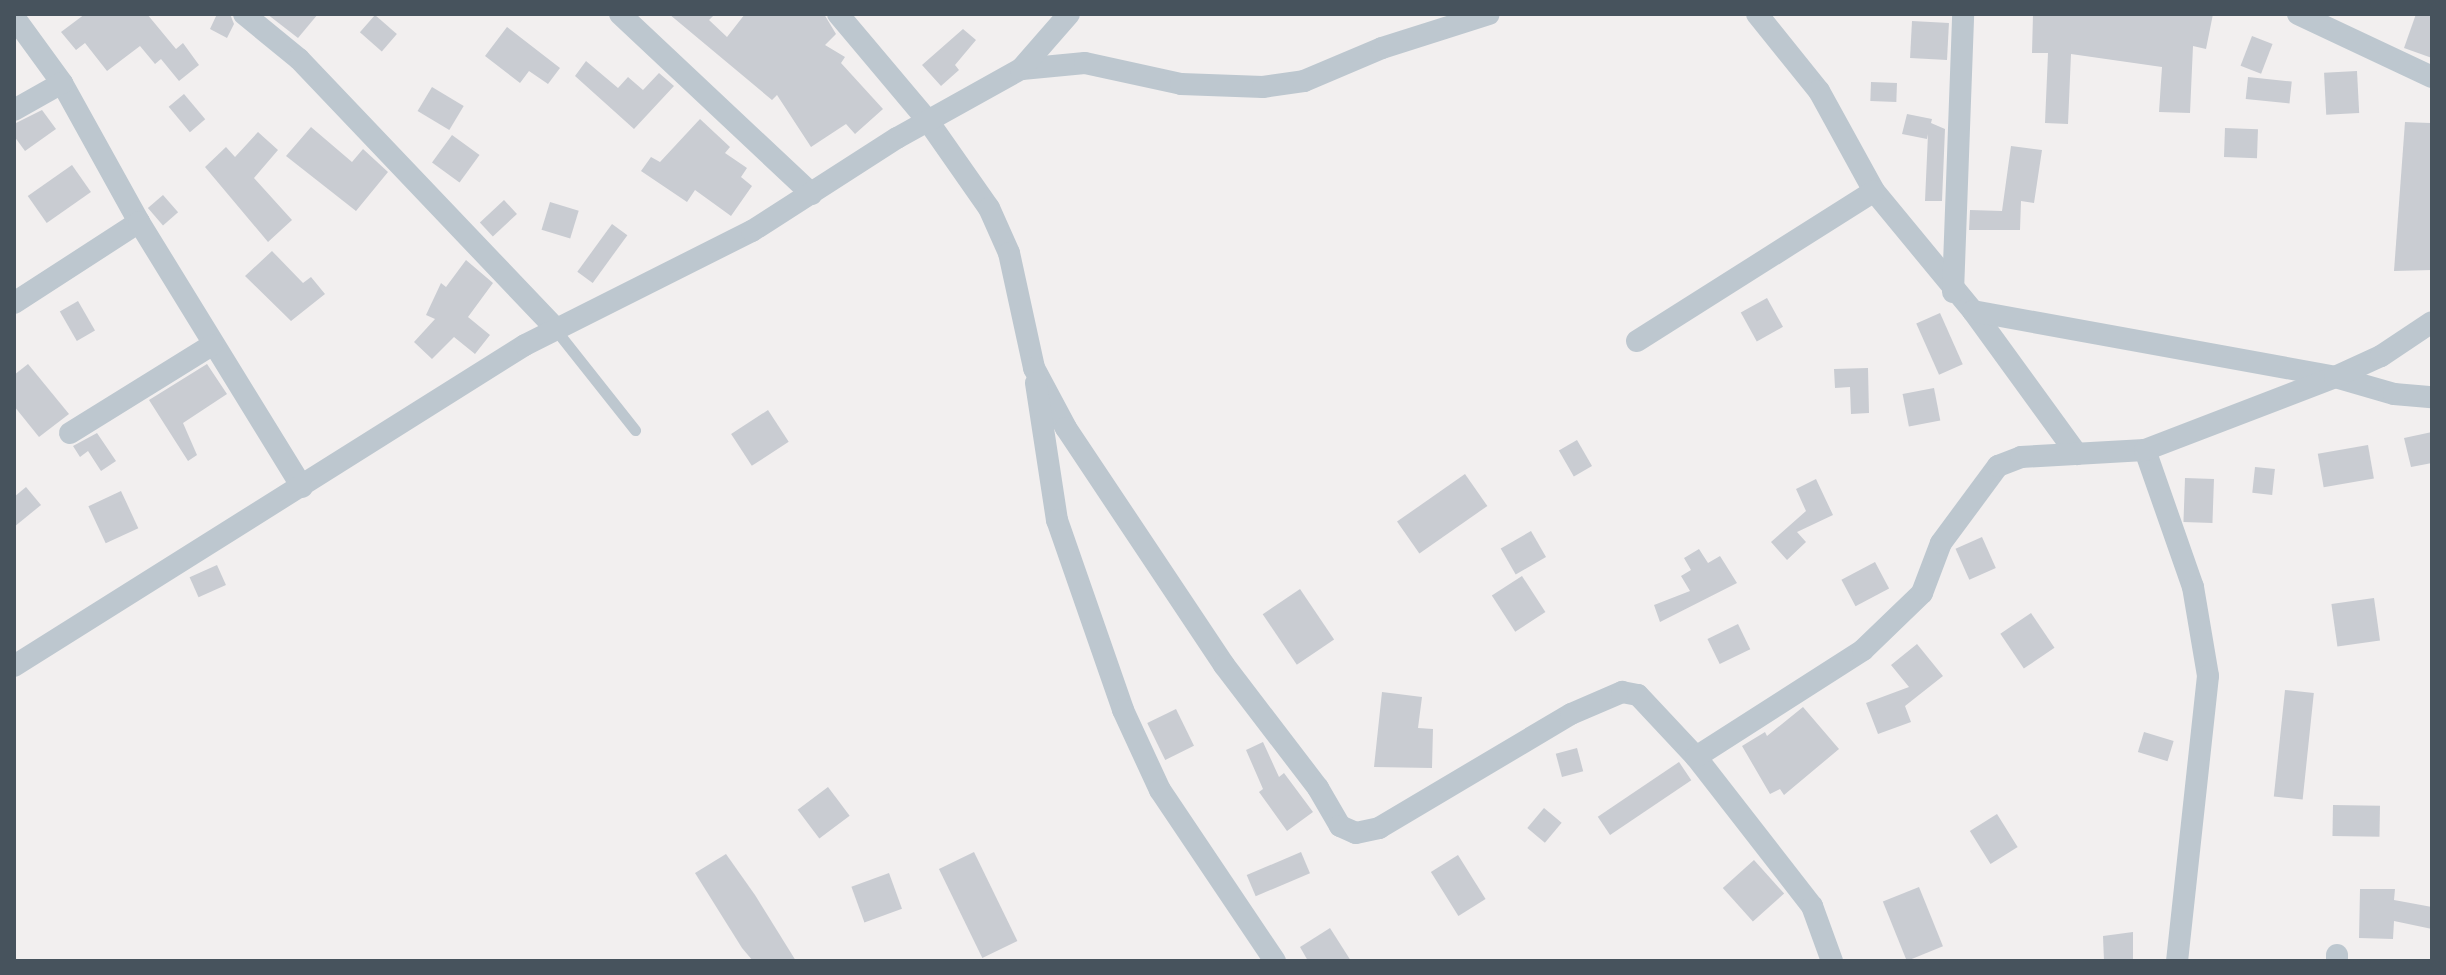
<!DOCTYPE html>
<html>
<head>
<meta charset="utf-8">
<style>
	body { margin:0 }
	#map { position:relative; width:2446px; height:975px; overflow:hidden; background:#f2efef; font-family:Inter,sans-serif }
	div>[style] { position:absolute }
	.building>* { inset:0; background:#c9ccd2; transform-origin:0 0 }
	.service>* { height:11px; margin:-5.5px; padding:0 5.5px; transform-origin:5.5px; border-radius:5.5px; background:#bdc7cf }
	.minor>* { height:22px; margin:-11px; padding:0 11px; transform-origin:11px; border-radius:11px; background:#bdc7cf }
	span { translate:-50% -50%; white-space:nowrap; text-align:center; line-height:1.15; -webkit-text-stroke:6px #fff; paint-order:stroke }
	.frame { position:absolute; inset:0; border:16px solid #47535d; pointer-events:none }
</style>
</head>
<body>
<div id="map">
	<div class="building">
		<div style="clip-path:polygon(85px 14px,147px 14px,176px 49px,183px 43px,199px 65px,179px 81px,161px 59px,155px 64px,140px 46px,107px 71px,85px 43px,76px 50px,61px 32px)"></div>
		<div style="clip-path:polygon(217px 14px,230px 14px,234px 24px,227px 38px,210px 29px)"></div>
		<div style="clip-path:polygon(267px 14px,318px 14px,298px 38px)"></div>
		<div style="clip-path:polygon(669px 14px,715px 14px,709px 20px,727px 37px,745px 14px,824px 14px,836px 34px,825px 45px,845px 57px,841px 63px,883px 109px,855px 134px,846px 124px,811px 147px,777px 95px,772px 100px)"></div>
		<div style="clip-path:polygon(2033px 14px,2213px 14px,2206px 49px,2193px 46px,2190px 113px,2159px 112px,2162px 67px,2071px 54px,2068px 124px,2045px 123px,2048px 53px,2032px 53px)"></div>
		<div style="clip-path:polygon(2416px 14px,2432px 14px,2432px 58px,2404px 48px)"></div>
		<div style="left:375px;top:15px;width:29px;height:23px;rotate:41deg"></div>
		<div style="left:1912px;top:21px;width:37px;height:37px;rotate:3deg"></div>
		<div style="clip-path:polygon(507px 27px,560px 68px,548px 84px,529px 71px,520px 83px,485px 56px)"></div>
		<div style="clip-path:polygon(963px 29px,976px 40px,955px 65px,959px 70px,941px 86px,922px 65px)"></div>
		<div style="left:2252px;top:36px;width:22px;height:32px;rotate:21deg"></div>
		<div style="clip-path:polygon(586px 61px,618px 88px,628px 77px,643px 90px,659px 73px,674px 86px,634px 129px,575px 76px)"></div>
		<div style="left:2357px;top:71px;width:42px;height:33px;rotate:87deg"></div>
		<div style="left:2248px;top:77px;width:44px;height:22px;rotate:6deg"></div>
		<div style="left:1871px;top:82px;width:26px;height:19px;rotate:2deg"></div>
		<div style="left:432px;top:87px;width:37px;height:28px;rotate:31deg"></div>
		<div style="left:184px;top:94px;width:33px;height:20px;rotate:50deg"></div>
		<div style="clip-path:polygon(42px 110px,56px 129px,25px 151px,14px 136px,14px 124px)"></div>
		<div style="clip-path:polygon(1907px 114px,1932px 119px,1931px 123px,1945px 129px,1942px 201px,1925px 201px,1928px 134px,1927px 139px,1902px 134px)"></div>
		<div style="clip-path:polygon(700px 119px,730px 147px,725px 153px,747px 168px,741px 177px,752px 186px,731px 216px,695px 190px,687px 202px,641px 171px,651px 157px,660px 162px)"></div>
		<div style="clip-path:polygon(2405px 122px,2430px 123px,2432px 270px,2394px 271px)"></div>
		<div style="clip-path:polygon(311px 127px,352px 162px,363px 149px,388px 172px,356px 211px,286px 156px)"></div>
		<div style="left:2225px;top:128px;width:33px;height:29px;rotate:2deg"></div>
		<div style="clip-path:polygon(258px 132px,278px 150px,254px 178px,292px 220px,268px 242px,205px 167px,226px 147px,235px 157px)"></div>
		<div style="left:452px;top:135px;width:34px;height:34px;rotate:36deg"></div>
		<div style="clip-path:polygon(2011px 146px,2042px 150px,2034px 203px,2021px 201px,2020px 230px,1969px 230px,1970px 210px,2002px 211px)"></div>
		<div style="left:72px;top:165px;width:33px;height:54px;rotate:55deg"></div>
		<div style="left:163px;top:195px;width:23px;height:20px;rotate:49deg"></div>
		<div style="left:504px;top:200px;width:19px;height:33px;rotate:47deg"></div>
		<div style="left:550px;top:202px;width:30px;height:29px;rotate:17deg"></div>
		<div style="left:612px;top:224px;width:19px;height:59px;rotate:36deg"></div>
		<div style="clip-path:polygon(272px 251px,303px 283px,311px 277px,325px 294px,291px 321px,245px 276px)"></div>
		<div style="clip-path:polygon(466px 260px,493px 283px,468px 317px,490px 335px,475px 354px,454px 337px,432px 359px,414px 342px,435px 319px,426px 315px,441px 283px,446px 287px)"></div>
		<div style="left:1767px;top:298px;width:33px;height:30px;rotate:61deg"></div>
		<div style="left:78px;top:301px;width:34px;height:21px;rotate:60deg"></div>
		<div style="left:1940px;top:313px;width:56px;height:26px;rotate:66deg"></div>
		<div style="clip-path:polygon(28px 364px,69px 414px,39px 437px,14px 406px,14px 375px)"></div>
		<div style="clip-path:polygon(207px 364px,227px 394px,183px 423px,197px 455px,188px 461px,149px 400px)"></div>
		<div style="clip-path:polygon(1868px 368px,1869px 413px,1851px 414px,1850px 387px,1835px 388px,1834px 369px)"></div>
		<div style="left:1934px;top:388px;width:33px;height:32px;rotate:79deg"></div>
		<div style="left:768px;top:410px;width:38px;height:44px;rotate:57deg"></div>
		<div style="clip-path:polygon(2432px 432px,2432px 463px,2411px 467px,2404px 438px)"></div>
		<div style="clip-path:polygon(97px 433px,116px 461px,101px 471px,88px 451px,80px 457px,73px 446px)"></div>
		<div style="left:1577px;top:440px;width:30px;height:21px;rotate:60deg"></div>
		<div style="left:2368px;top:445px;width:34px;height:51px;rotate:80deg"></div>
		<div style="left:2255px;top:467px;width:20px;height:26px;rotate:6deg"></div>
		<div style="left:1465px;top:474px;width:39px;height:83px;rotate:55deg"></div>
		<div style="left:2185px;top:478px;width:29px;height:44px;rotate:2deg"></div>
		<div style="clip-path:polygon(1816px 479px,1833px 515px,1797px 532px,1806px 542px,1787px 560px,1771px 542px,1806px 511px,1796px 489px)"></div>
		<div style="clip-path:polygon(26px 487px,41px 505px,14px 527px,14px 497px)"></div>
		<div style="left:121px;top:491px;width:41px;height:36px;rotate:65deg"></div>
		<div style="left:1531px;top:531px;width:30px;height:35px;rotate:60deg"></div>
		<div style="left:1982px;top:537px;width:34px;height:29px;rotate:66deg"></div>
		<div style="clip-path:polygon(1699px 549px,1708px 563px,1720px 556px,1737px 583px,1660px 622px,1654px 605px,1690px 591px,1681px 576px,1691px 570px,1684px 558px)"></div>
		<div style="left:1875px;top:562px;width:30px;height:38px;rotate:62deg"></div>
		<div style="left:217px;top:565px;width:22px;height:30px;rotate:66deg"></div>
		<div style="left:1522px;top:576px;width:43px;height:36px;rotate:57deg"></div>
		<div style="left:1300px;top:589px;width:61px;height:45px;rotate:56deg"></div>
		<div style="left:2374px;top:598px;width:43px;height:43px;rotate:82deg"></div>
		<div style="left:2031px;top:613px;width:42px;height:37px;rotate:56deg"></div>
		<div style="left:1738px;top:624px;width:28px;height:34px;rotate:64deg"></div>
		<div style="clip-path:polygon(1917px 644px,1943px 676px,1905px 706px,1911px 722px,1878px 734px,1866px 703px,1909px 687px,1891px 665px)"></div>
		<div style="left:2285px;top:690px;width:29px;height:107px;rotate:6deg"></div>
		<div style="clip-path:polygon(1382px 692px,1422px 697px,1418px 728px,1433px 729px,1432px 768px,1374px 767px)"></div>
		<div style="clip-path:polygon(1803px 707px,1839px 749px,1784px 795px,1780px 789px,1770px 794px,1742px 746px,1765px 732px,1767px 736px)"></div>
		<div style="left:1176px;top:709px;width:41px;height:32px;rotate:64deg"></div>
		<div style="left:2144px;top:732px;width:31px;height:21px;rotate:17deg"></div>
		<div style="clip-path:polygon(1263px 742px,1279px 777px,1284px 773px,1313px 812px,1287px 831px,1259px 792px,1263px 789px,1246px 750px)"></div>
		<div style="left:1577px;top:748px;width:24px;height:22px;rotate:75deg"></div>
		<div style="left:1679px;top:762px;width:22px;height:98px;rotate:56deg"></div>
		<div style="left:828px;top:787px;width:36px;height:38px;rotate:53deg"></div>
		<div style="left:2333px;top:805px;width:47px;height:31px;rotate:1deg"></div>
		<div style="left:1544px;top:808px;width:23px;height:26px;rotate:40deg"></div>
		<div style="left:1997px;top:814px;width:39px;height:32px;rotate:58deg"></div>
		<div style="left:974px;top:852px;width:99px;height:39px;rotate:64deg"></div>
		<div style="left:1301px;top:852px;width:23px;height:59px;rotate:67deg"></div>
		<div style="clip-path:polygon(726px 854px,755px 895px,796px 961px,753px 961px,742px 948px,695px 873px)"></div>
		<div style="left:1458px;top:855px;width:52px;height:32px;rotate:58deg"></div>
		<div style="left:1754px;top:860px;width:45px;height:42px;rotate:48deg"></div>
		<div style="left:889px;top:873px;width:38px;height:40px;rotate:70deg"></div>
		<div style="left:1919px;top:887px;width:64px;height:39px;rotate:68deg"></div>
		<div style="clip-path:polygon(2360px 889px,2395px 889px,2394px 900px,2432px 907px,2432px 929px,2394px 921px,2393px 939px,2359px 938px)"></div>
		<div style="clip-path:polygon(1330px 928px,1351px 961px,1308px 961px,1300px 947px)"></div>
		<div style="clip-path:polygon(2133px 932px,2133px 961px,2104px 961px,2103px 936px)"></div>
	</div>
	<div class="service">
		<div style="left:555px;top:329px;width:129px;rotate:51.6deg"></div>
	</div>
	<div class="minor">
		<div style="left:244px;top:14px;width:71px;rotate:39.3deg"></div>
		<div style="left:299px;top:59px;width:371px;rotate:46.4deg"></div>
		<div style="left:620px;top:14px;width:263px;rotate:43.2deg"></div>
		<div style="left:838px;top:14px;width:140px;rotate:49.9deg"></div>
		<div style="left:928px;top:121px;width:106px;rotate:55deg"></div>
		<div style="left:989px;top:208px;width:49px;rotate:66deg"></div>
		<div style="left:1009px;top:253px;width:118px;rotate:77.7deg"></div>
		<div style="left:1034px;top:368px;width:68px;rotate:61.9deg"></div>
		<div style="left:1066px;top:428px;width:285px;rotate:56.3deg"></div>
		<div style="left:1224px;top:665px;width:155px;rotate:52.6deg"></div>
		<div style="left:1318px;top:788px;width:44px;rotate:59.9deg"></div>
		<div style="left:1340px;top:826px;width:17px;rotate:24deg"></div>
		<div style="left:1356px;top:833px;width:24px;rotate:-12deg"></div>
		<div style="left:1379px;top:828px;width:223px;rotate:-30.7deg"></div>
		<div style="left:1571px;top:714px;width:56px;rotate:-23.3deg"></div>
		<div style="left:1622px;top:692px;width:16px;rotate:11deg"></div>
		<div style="left:1638px;top:695px;width:85px;rotate:46.9deg"></div>
		<div style="left:1696px;top:757px;width:189px;rotate:52.1deg"></div>
		<div style="left:1812px;top:906px;width:59px;rotate:70deg"></div>
		<div style="left:1757px;top:14px;width:99px;rotate:51.2deg"></div>
		<div style="left:1819px;top:91px;width:114px;rotate:61.2deg"></div>
		<div style="left:1874px;top:191px;width:156px;rotate:50.5deg"></div>
		<div style="left:1973px;top:311px;width:177px;rotate:54deg"></div>
		<div style="left:2298px;top:14px;width:148px;rotate:25.2deg"></div>
		<div style="left:14px;top:17px;width:82px;rotate:54deg"></div>
		<div style="left:62px;top:83px;width:159px;rotate:61deg"></div>
		<div style="left:1022px;top:69px;width:63px;rotate:-5.4deg"></div>
		<div style="left:1085px;top:63px;width:98px;rotate:12.3deg"></div>
		<div style="left:1181px;top:84px;width:82px;rotate:2.1deg"></div>
		<div style="left:1263px;top:87px;width:41px;rotate:-8.3deg"></div>
		<div style="left:1304px;top:81px;width:85px;rotate:-22.9deg"></div>
		<div style="left:1382px;top:48px;width:112px;rotate:-17.6deg"></div>
		<div style="left:14px;top:110px;width:55px;rotate:-29.4deg"></div>
		<div style="left:1953px;top:292px;width:278px;rotate:-87.9deg"></div>
		<div style="left:14px;top:303px;width:149px;rotate:-32.9deg"></div>
		<div style="left:139px;top:222px;width:311px;rotate:58.4deg"></div>
		<div style="left:1973px;top:311px;width:368px;rotate:10.3deg"></div>
		<div style="left:2335px;top:377px;width:61px;rotate:16.1deg"></div>
		<div style="left:2394px;top:394px;width:38px;rotate:5deg"></div>
		<div style="left:1637px;top:341px;width:280px;rotate:-32.3deg"></div>
		<div style="left:1036px;top:383px;width:139px;rotate:81.3deg"></div>
		<div style="left:1057px;top:520px;width:201px;rotate:70.8deg"></div>
		<div style="left:1123px;top:710px;width:88px;rotate:65.2deg"></div>
		<div style="left:1160px;top:790px;width:206px;rotate:56.1deg"></div>
		<div style="left:70px;top:433px;width:167px;rotate:-31.8deg"></div>
		<div style="left:2145px;top:450px;width:145px;rotate:70.7deg"></div>
		<div style="left:2193px;top:587px;width:90px;rotate:80.4deg"></div>
		<div style="left:2208px;top:676px;width:287px;rotate:96.2deg"></div>
		<div style="left:14px;top:666px;width:603px;rotate:-32.14deg"></div>
		<div style="left:525px;top:345px;width:254px;rotate:-26.7deg"></div>
		<div style="left:752px;top:231px;width:172px;rotate:-32.7deg"></div>
		<div style="left:897px;top:138px;width:142px;rotate:-29.1deg"></div>
		<div style="left:1021px;top:69px;width:73px;rotate:-48.9deg"></div>
		<div style="left:1696px;top:757px;width:198px;rotate:-32.6deg"></div>
		<div style="left:1863px;top:650px;width:82px;rotate:-44deg"></div>
		<div style="left:1922px;top:593px;width:53px;rotate:-69.2deg"></div>
		<div style="left:1941px;top:543px;width:96px;rotate:-53.5deg"></div>
		<div style="left:1998px;top:466px;width:25px;rotate:-21deg"></div>
		<div style="left:2021px;top:457px;width:124px;rotate:-3.2deg"></div>
		<div style="left:2145px;top:450px;width:204px;rotate:-21deg"></div>
		<div style="left:2335px;top:377px;width:51px;rotate:-24.5deg"></div>
		<div style="left:2381px;top:356px;width:61px;rotate:-33.7deg"></div>
		<div style="left:2337px;top:961px;width:6px;rotate:-90deg"></div>
	</div>
	<div class="frame"></div>
</div>
</body>
</html>
